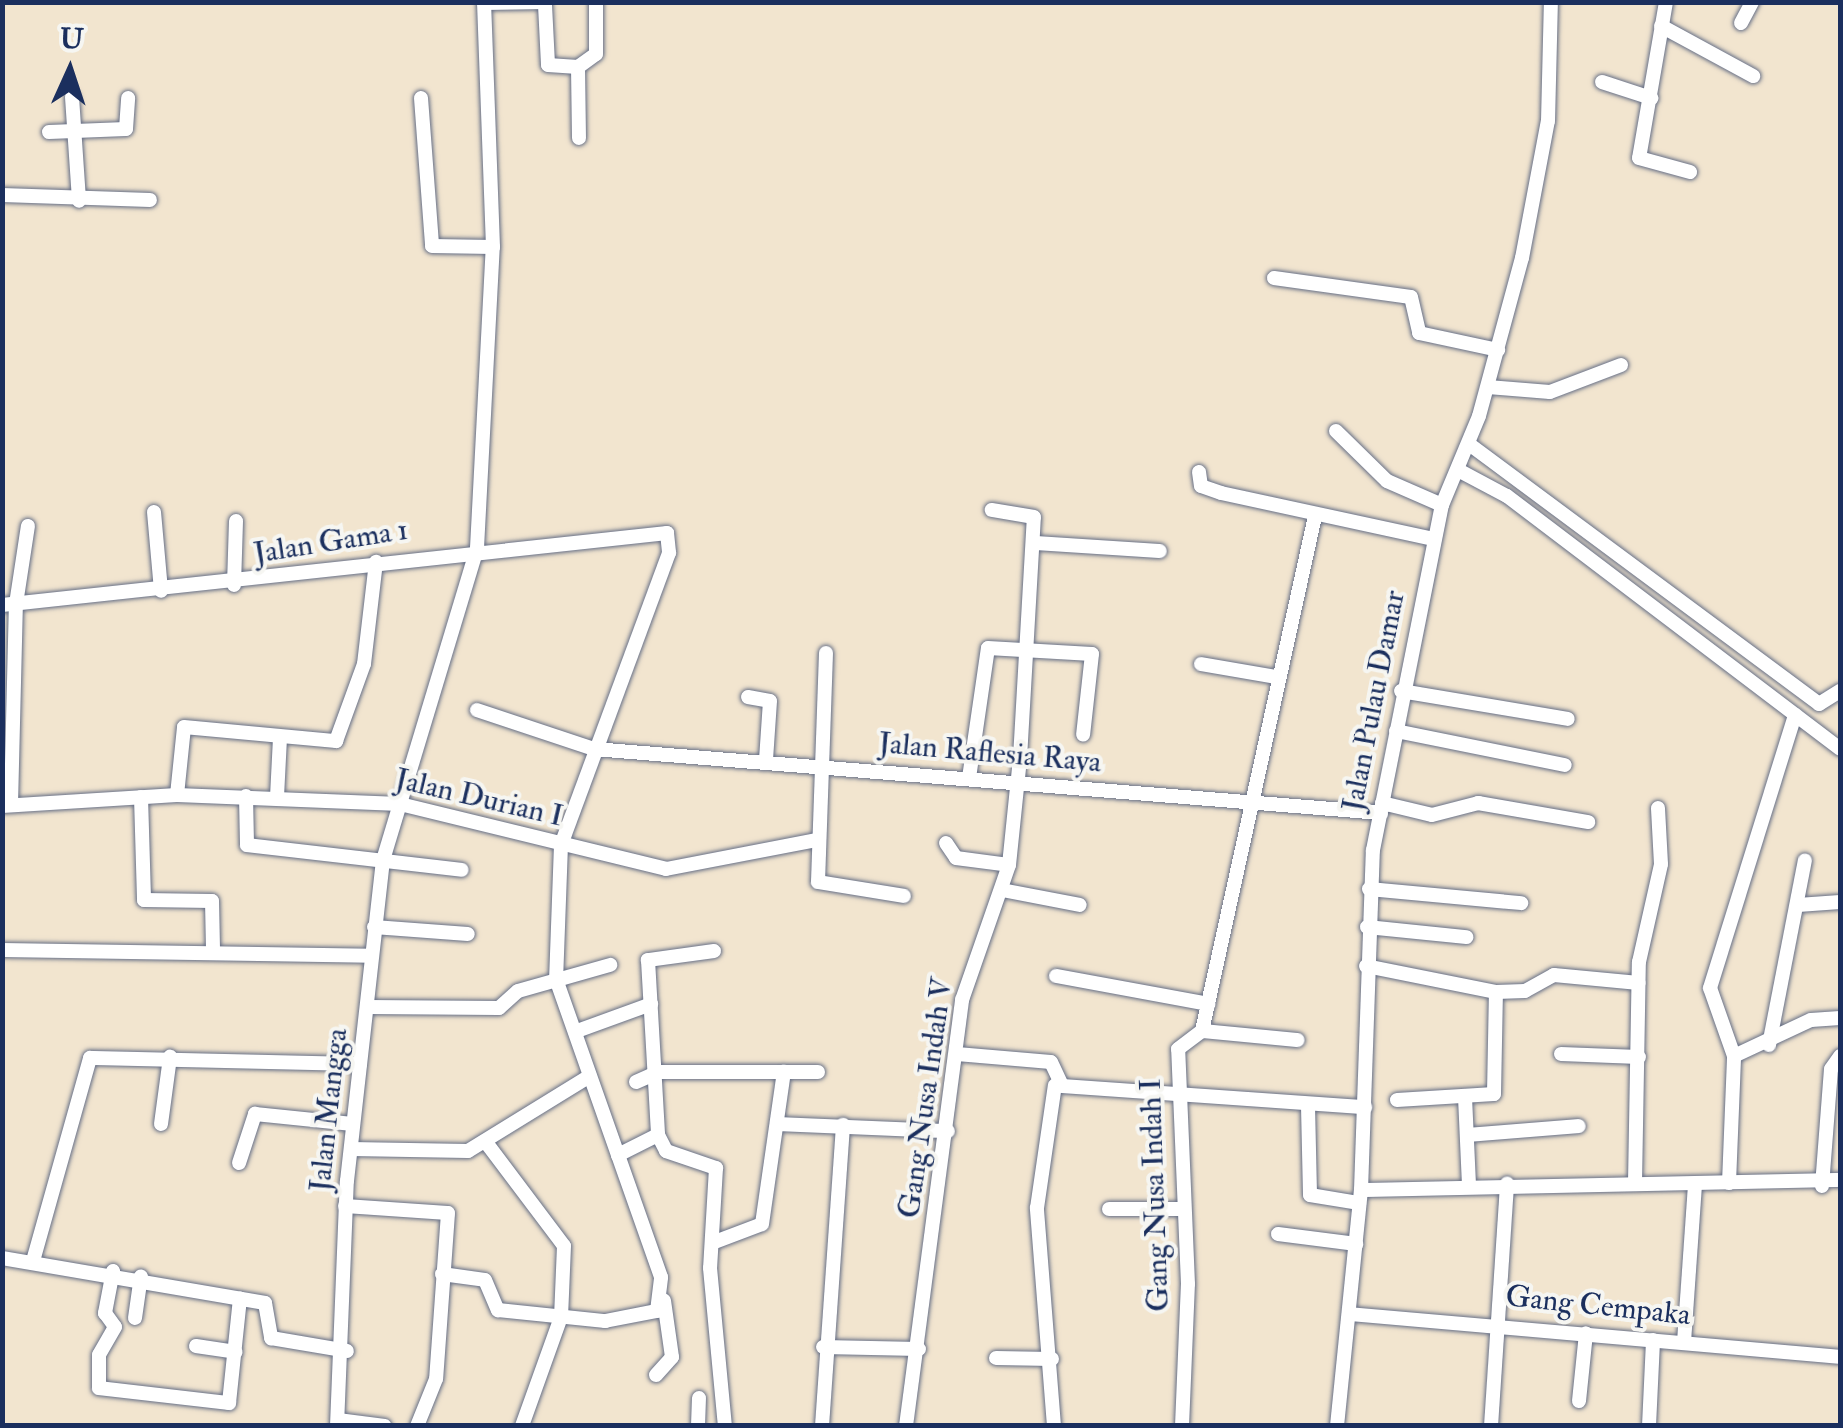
<!DOCTYPE html>
<html>
<head>
<meta charset="utf-8">
<style>
	body { margin:0 }
	#map { position:relative; width:1843px; height:1428px; overflow:hidden; background:#f2e5cf; font-family:"IM FELL Double Pica",serif }
	div>[style] { position:absolute }
	.roads { filter:drop-shadow(0 0 2px #666f86) drop-shadow(0 0 2px #666f86) }
	.minor>* { height:14px; margin:-7px; padding:0 7px; transform-origin:7px; border-radius:7px; background:#fff }
	span { translate:-50% -50%; white-space:nowrap; text-align:center; line-height:1.15; -webkit-text-stroke:8px #f6f6f2; paint-order:stroke }
	.street-label { font-size:30px; color:#1b2f5e }
	.frame { position:absolute; inset:0; border:5px solid #1b2f5e; pointer-events:none }
	.north { position:absolute; left:20px; top:20px; width:100px; height:100px; -webkit-text-stroke:8px #f6f6f2; paint-order:stroke; rotate:3deg; font-size:28px; font-weight:700; line-height:40px; text-align:center; color:#1b2f5e }
	.north::after { content:''; display:block; margin:auto; width:35px; height:45px; background:#1b2f5e; clip-path:polygon(50% 0,100% 100%,50% 72%,0 100%) }
</style>
</head>
<body>
<div id="map">
	<div class="roads">
		<div class="minor">
			<div style="left:1666px;top:2px;width:158px;rotate:99.8deg"></div>
			<div style="left:1639px;top:158px;width:53px;rotate:15.4deg"></div>
			<div style="left:484px;top:3px;width:61px;rotate:-0.9deg"></div>
			<div style="left:545px;top:5px;width:60px;rotate:87.1deg"></div>
			<div style="left:548px;top:65px;width:30px;rotate:4deg"></div>
			<div style="left:578px;top:67px;width:22px;rotate:-36deg"></div>
			<div style="left:596px;top:54px;width:52px;rotate:-90deg"></div>
			<div style="left:1741px;top:23px;width:24px;rotate:-62deg"></div>
			<div style="left:1661px;top:26px;width:105px;rotate:28.5deg"></div>
			<div style="left:578px;top:67px;width:71px;rotate:89.2deg"></div>
			<div style="left:1602px;top:82px;width:52px;rotate:18.1deg"></div>
			<div style="left:72px;top:97px;width:104px;rotate:86.1deg"></div>
			<div style="left:421px;top:98px;width:148px;rotate:85.7deg"></div>
			<div style="left:432px;top:246px;width:61px;rotate:0.9deg"></div>
			<div style="left:49px;top:132px;width:77px;rotate:-2.2deg"></div>
			<div style="left:126px;top:129px;width:31px;rotate:-86deg"></div>
			<div style="left:2px;top:195px;width:148px;rotate:1.9deg"></div>
			<div style="left:1274px;top:278px;width:138px;rotate:7.9deg"></div>
			<div style="left:1411px;top:297px;width:37px;rotate:77deg"></div>
			<div style="left:1419px;top:333px;width:81px;rotate:12.1deg"></div>
			<div style="left:1488px;top:387px;width:62px;rotate:4.6deg"></div>
			<div style="left:1550px;top:392px;width:76px;rotate:-20.8deg"></div>
			<div style="left:1336px;top:431px;width:71px;rotate:44.4deg"></div>
			<div style="left:1387px;top:481px;width:60px;rotate:23.6deg"></div>
			<div style="left:1469px;top:444px;width:436px;rotate:36.6deg"></div>
			<div style="left:1819px;top:704px;width:25px;rotate:-32deg"></div>
			<div style="left:1458px;top:470px;width:55px;rotate:28deg"></div>
			<div style="left:1507px;top:496px;width:418px;rotate:37.2deg"></div>
			<div style="left:1199px;top:472px;width:14px;rotate:82deg"></div>
			<div style="left:1201px;top:486px;width:21px;rotate:19deg"></div>
			<div style="left:1221px;top:493px;width:218px;rotate:12.2deg"></div>
			<div style="left:154px;top:512px;width:79px;rotate:84.9deg"></div>
			<div style="left:1035px;top:543px;width:125px;rotate:3.7deg"></div>
			<div style="left:234px;top:585px;width:64px;rotate:-88.2deg"></div>
			<div style="left:2px;top:605px;width:669px;rotate:-6.18deg"></div>
			<div style="left:667px;top:533px;width:20px;rotate:84deg"></div>
			<div style="left:669px;top:553px;width:311px;rotate:110.3deg"></div>
			<div style="left:561px;top:845px;width:134px;rotate:92.1deg"></div>
			<div style="left:556px;top:979px;width:187px;rotate:70.6deg"></div>
			<div style="left:826px;top:653px;width:229px;rotate:92deg"></div>
			<div style="left:818px;top:882px;width:87px;rotate:9.2deg"></div>
			<div style="left:1201px;top:664px;width:76px;rotate:9.8deg"></div>
			<div style="left:1401px;top:691px;width:169px;rotate:9.5deg"></div>
			<div style="left:748px;top:697px;width:22px;rotate:10deg"></div>
			<div style="left:770px;top:701px;width:59px;rotate:93.9deg"></div>
			<div style="left:477px;top:710px;width:123px;rotate:18.4deg"></div>
			<div style="left:594px;top:749px;width:790px;rotate:4.65deg"></div>
			<div style="left:1396px;top:731px;width:172px;rotate:11.4deg"></div>
			<div style="left:969px;top:778px;width:131px;rotate:-81.7deg"></div>
			<div style="left:988px;top:648px;width:104px;rotate:3.3deg"></div>
			<div style="left:1092px;top:654px;width:81px;rotate:96.3deg"></div>
			<div style="left:177px;top:795px;width:68px;rotate:-84.1deg"></div>
			<div style="left:184px;top:727px;width:153px;rotate:5.3deg"></div>
			<div style="left:336px;top:741px;width:82px;rotate:-70deg"></div>
			<div style="left:364px;top:664px;width:103px;rotate:-83.3deg"></div>
			<div style="left:246px;top:796px;width:49px;rotate:88.8deg"></div>
			<div style="left:247px;top:845px;width:216px;rotate:6.6deg"></div>
			<div style="left:141px;top:797px;width:103px;rotate:88.3deg"></div>
			<div style="left:144px;top:900px;width:68px;rotate:0.8deg"></div>
			<div style="left:212px;top:901px;width:48px;rotate:88.8deg"></div>
			<div style="left:277px;top:797px;width:60px;rotate:-87.1deg"></div>
			<div style="left:1382px;top:803px;width:51px;rotate:13.5deg"></div>
			<div style="left:1432px;top:815px;width:48px;rotate:-14.6deg"></div>
			<div style="left:1478px;top:803px;width:112px;rotate:9.8deg"></div>
			<div style="left:11px;top:805px;width:201px;rotate:-88.6deg"></div>
			<div style="left:16px;top:604px;width:79px;rotate:-81.3deg"></div>
			<div style="left:2px;top:806px;width:175px;rotate:-3.6deg"></div>
			<div style="left:177px;top:795px;width:223px;rotate:2.3deg"></div>
			<div style="left:400px;top:804px;width:274px;rotate:13.7deg"></div>
			<div style="left:666px;top:869px;width:154px;rotate:-10.9deg"></div>
			<div style="left:946px;top:843px;width:18px;rotate:56deg"></div>
			<div style="left:956px;top:858px;width:53px;rotate:7.5deg"></div>
			<div style="left:1369px;top:889px;width:153px;rotate:5.3deg"></div>
			<div style="left:1002px;top:890px;width:79px;rotate:10.9deg"></div>
			<div style="left:1798px;top:905px;width:42px;rotate:-4.1deg"></div>
			<div style="left:374px;top:927px;width:94px;rotate:4.3deg"></div>
			<div style="left:1367px;top:927px;width:100px;rotate:5.8deg"></div>
			<div style="left:2px;top:950px;width:369px;rotate:0.9deg"></div>
			<div style="left:714px;top:951px;width:67px;rotate:172.2deg"></div>
			<div style="left:648px;top:960px;width:175px;rotate:86.7deg"></div>
			<div style="left:658px;top:1135px;width:18px;rotate:63deg"></div>
			<div style="left:666px;top:1151px;width:53px;rotate:18.8deg"></div>
			<div style="left:716px;top:1168px;width:100px;rotate:93.4deg"></div>
			<div style="left:710px;top:1268px;width:159px;rotate:84.6deg"></div>
			<div style="left:1366px;top:966px;width:133px;rotate:11.3deg"></div>
			<div style="left:1496px;top:992px;width:29px;rotate:-2deg"></div>
			<div style="left:1525px;top:991px;width:33px;rotate:-29deg"></div>
			<div style="left:1554px;top:975px;width:85px;rotate:5.4deg"></div>
			<div style="left:1056px;top:976px;width:155px;rotate:10.4deg"></div>
			<div style="left:368px;top:1007px;width:131px;rotate:0.4deg"></div>
			<div style="left:499px;top:1008px;width:25px;rotate:-42deg"></div>
			<div style="left:518px;top:991px;width:96px;rotate:-15.8deg"></div>
			<div style="left:577px;top:1031px;width:79px;rotate:-20deg"></div>
			<div style="left:1202px;top:1031px;width:96px;rotate:5.4deg"></div>
			<div style="left:1769px;top:1045px;width:188px;rotate:-79deg"></div>
			<div style="left:957px;top:1054px;width:94px;rotate:4.9deg"></div>
			<div style="left:1051px;top:1062px;width:26px;rotate:65deg"></div>
			<div style="left:1062px;top:1086px;width:304px;rotate:4deg"></div>
			<div style="left:1561px;top:1054px;width:78px;rotate:2.2deg"></div>
			<div style="left:1734px;top:1056px;width:85px;rotate:-25.1deg"></div>
			<div style="left:1811px;top:1020px;width:29px;rotate:-4deg"></div>
			<div style="left:636px;top:1082px;width:24px;rotate:-24deg"></div>
			<div style="left:658px;top:1072px;width:160px"></div>
			<div style="left:1465px;top:1097px;width:89px;rotate:87.4deg"></div>
			<div style="left:1397px;top:1100px;width:97px;rotate:-3.5deg"></div>
			<div style="left:1494px;top:1094px;width:102px;rotate:-88.9deg"></div>
			<div style="left:1308px;top:1106px;width:89px;rotate:88.7deg"></div>
			<div style="left:1310px;top:1195px;width:50px;rotate:9.3deg"></div>
			<div style="left:161px;top:1124px;width:68px;rotate:-82.3deg"></div>
			<div style="left:778px;top:1124px;width:170px;rotate:2.4deg"></div>
			<div style="left:1468px;top:1135px;width:111px;rotate:-4.6deg"></div>
			<div style="left:485px;top:1141px;width:131px;rotate:53deg"></div>
			<div style="left:564px;top:1246px;width:71px;rotate:92.4deg"></div>
			<div style="left:561px;top:1317px;width:116px;rotate:109.7deg"></div>
			<div style="left:351px;top:1149px;width:117px;rotate:1deg"></div>
			<div style="left:468px;top:1151px;width:143px;rotate:-31.6deg"></div>
			<div style="left:239px;top:1163px;width:52px;rotate:-71.9deg"></div>
			<div style="left:255px;top:1114px;width:98px;rotate:5.9deg"></div>
			<div style="left:1635px;top:1183px;width:221px;rotate:-89deg"></div>
			<div style="left:1639px;top:962px;width:100px;rotate:-77.3deg"></div>
			<div style="left:1661px;top:864px;width:56px;rotate:-93.1deg"></div>
			<div style="left:1729px;top:1183px;width:127px;rotate:-87.7deg"></div>
			<div style="left:1734px;top:1056px;width:72px;rotate:-109.4deg"></div>
			<div style="left:1710px;top:988px;width:286px;rotate:-72.7deg"></div>
			<div style="left:1822px;top:1186px;width:117px;rotate:-85.6deg"></div>
			<div style="left:1831px;top:1069px;width:16px;rotate:-55deg"></div>
			<div style="left:1361px;top:1190px;width:479px;rotate:-1.2deg"></div>
			<div style="left:345px;top:1206px;width:103px;rotate:3.9deg"></div>
			<div style="left:448px;top:1213px;width:166px;rotate:94.1deg"></div>
			<div style="left:436px;top:1379px;width:51px;rotate:112deg"></div>
			<div style="left:1109px;top:1209px;width:74px"></div>
			<div style="left:1278px;top:1234px;width:79px;rotate:7.3deg"></div>
			<div style="left:712px;top:1243px;width:53px;rotate:-20.8deg"></div>
			<div style="left:762px;top:1224px;width:154px;rotate:-81.8deg"></div>
			<div style="left:2px;top:1258px;width:267px;rotate:9.7deg"></div>
			<div style="left:265px;top:1303px;width:36px;rotate:80deg"></div>
			<div style="left:271px;top:1338px;width:77px;rotate:9.7deg"></div>
			<div style="left:33px;top:1261px;width:211px;rotate:-74.3deg"></div>
			<div style="left:90px;top:1058px;width:270px;rotate:1.3deg"></div>
			<div style="left:113px;top:1271px;width:43px;rotate:100.8deg"></div>
			<div style="left:105px;top:1313px;width:17px;rotate:54deg"></div>
			<div style="left:115px;top:1327px;width:32px;rotate:120deg"></div>
			<div style="left:99px;top:1355px;width:33px;rotate:90deg"></div>
			<div style="left:99px;top:1388px;width:131px;rotate:6.6deg"></div>
			<div style="left:229px;top:1403px;width:105px;rotate:-84deg"></div>
			<div style="left:442px;top:1274px;width:43px;rotate:7.9deg"></div>
			<div style="left:485px;top:1280px;width:33px;rotate:67deg"></div>
			<div style="left:498px;top:1310px;width:108px;rotate:5.9deg"></div>
			<div style="left:605px;top:1321px;width:53px;rotate:-10.9deg"></div>
			<div style="left:657px;top:1311px;width:34px;rotate:-83deg"></div>
			<div style="left:661px;top:1277px;width:129px;rotate:-109.4deg"></div>
			<div style="left:618px;top:1155px;width:45px;rotate:-26.6deg"></div>
			<div style="left:1349px;top:1314px;width:493px;rotate:5deg"></div>
			<div style="left:135px;top:1318px;width:42px;rotate:-81.9deg"></div>
			<div style="left:1684px;top:1342px;width:158px;rotate:-86deg"></div>
			<div style="left:196px;top:1346px;width:40px;rotate:8.5deg"></div>
			<div style="left:823px;top:1347px;width:96px;rotate:1.2deg"></div>
			<div style="left:996px;top:1358px;width:56px;rotate:1deg"></div>
			<div style="left:656px;top:1375px;width:24px;rotate:-48deg"></div>
			<div style="left:672px;top:1357px;width:57px;rotate:-98.1deg"></div>
			<div style="left:1579px;top:1401px;width:68px;rotate:-84.1deg"></div>
			<div style="left:338px;top:1420px;width:47px;rotate:7.3deg"></div>
			<div style="left:337px;top:1426px;width:245px;rotate:-87.7deg"></div>
			<div style="left:347px;top:1181px;width:323px;rotate:-83.6deg"></div>
			<div style="left:383px;top:860px;width:326px;rotate:-73.2deg"></div>
			<div style="left:477px;top:548px;width:301px;rotate:-87deg"></div>
			<div style="left:493px;top:247px;width:245px;rotate:-92.1deg"></div>
			<div style="left:698px;top:1426px;width:28px;rotate:-88deg"></div>
			<div style="left:822px;top:1426px;width:302px;rotate:-86deg"></div>
			<div style="left:906px;top:1426px;width:430px;rotate:-82.5deg"></div>
			<div style="left:962px;top:1000px;width:143px;rotate:-70.8deg"></div>
			<div style="left:1009px;top:865px;width:108px;rotate:-84.1deg"></div>
			<div style="left:1020px;top:758px;width:241px;rotate:-86.7deg"></div>
			<div style="left:1034px;top:517px;width:43px;rotate:-170.5deg"></div>
			<div style="left:1054px;top:1426px;width:219px;rotate:-94.5deg"></div>
			<div style="left:1037px;top:1208px;width:124px;rotate:-81.7deg"></div>
			<div style="left:1182px;top:1426px;width:142px;rotate:-87.6deg"></div>
			<div style="left:1188px;top:1284px;width:235px;rotate:-92.4deg"></div>
			<div style="left:1178px;top:1049px;width:30px;rotate:-37deg"></div>
			<div style="left:1202px;top:1031px;width:527px;rotate:-77.62deg"></div>
			<div style="left:1337px;top:1426px;width:237px;rotate:-84.2deg"></div>
			<div style="left:1361px;top:1190px;width:340px;rotate:-88deg"></div>
			<div style="left:1373px;top:850px;width:352px;rotate:-78.7deg"></div>
			<div style="left:1442px;top:505px;width:96px;rotate:-67.4deg"></div>
			<div style="left:1479px;top:416px;width:164px;rotate:-74.8deg"></div>
			<div style="left:1522px;top:258px;width:139px;rotate:-79.3deg"></div>
			<div style="left:1548px;top:121px;width:119px;rotate:-88.6deg"></div>
			<div style="left:1491px;top:1426px;width:243px;rotate:-86.2deg"></div>
			<div style="left:1649px;top:1426px;width:86px;rotate:-87.3deg"></div>
		</div>
	</div>
	<div class="street-label">
		<span style="left:331px;top:542px;rotate:-9deg">Jalan Gama 1</span>
		<span style="left:1374px;top:701px;rotate:-79deg">Jalan Pulau Damar</span>
		<span style="left:990px;top:753px;rotate:5deg">Jalan Raflesia Raya</span>
		<span style="left:479px;top:798px;rotate:13deg">Jalan Durian I</span>
		<span style="left:926px;top:1098px;rotate:-82deg">Gang Nusa Indah V</span>
		<span style="left:329px;top:1110px;rotate:-84deg">Jalan Mangga</span>
		<span style="left:1155px;top:1195px;rotate:-92deg">Gang Nusa Indah I</span>
		<span style="left:1598px;top:1306px;rotate:6deg">Gang Cempaka</span>
	</div>
	<div class="frame"></div>
	<div class="north">U</div>
</div>
</body>
</html>
